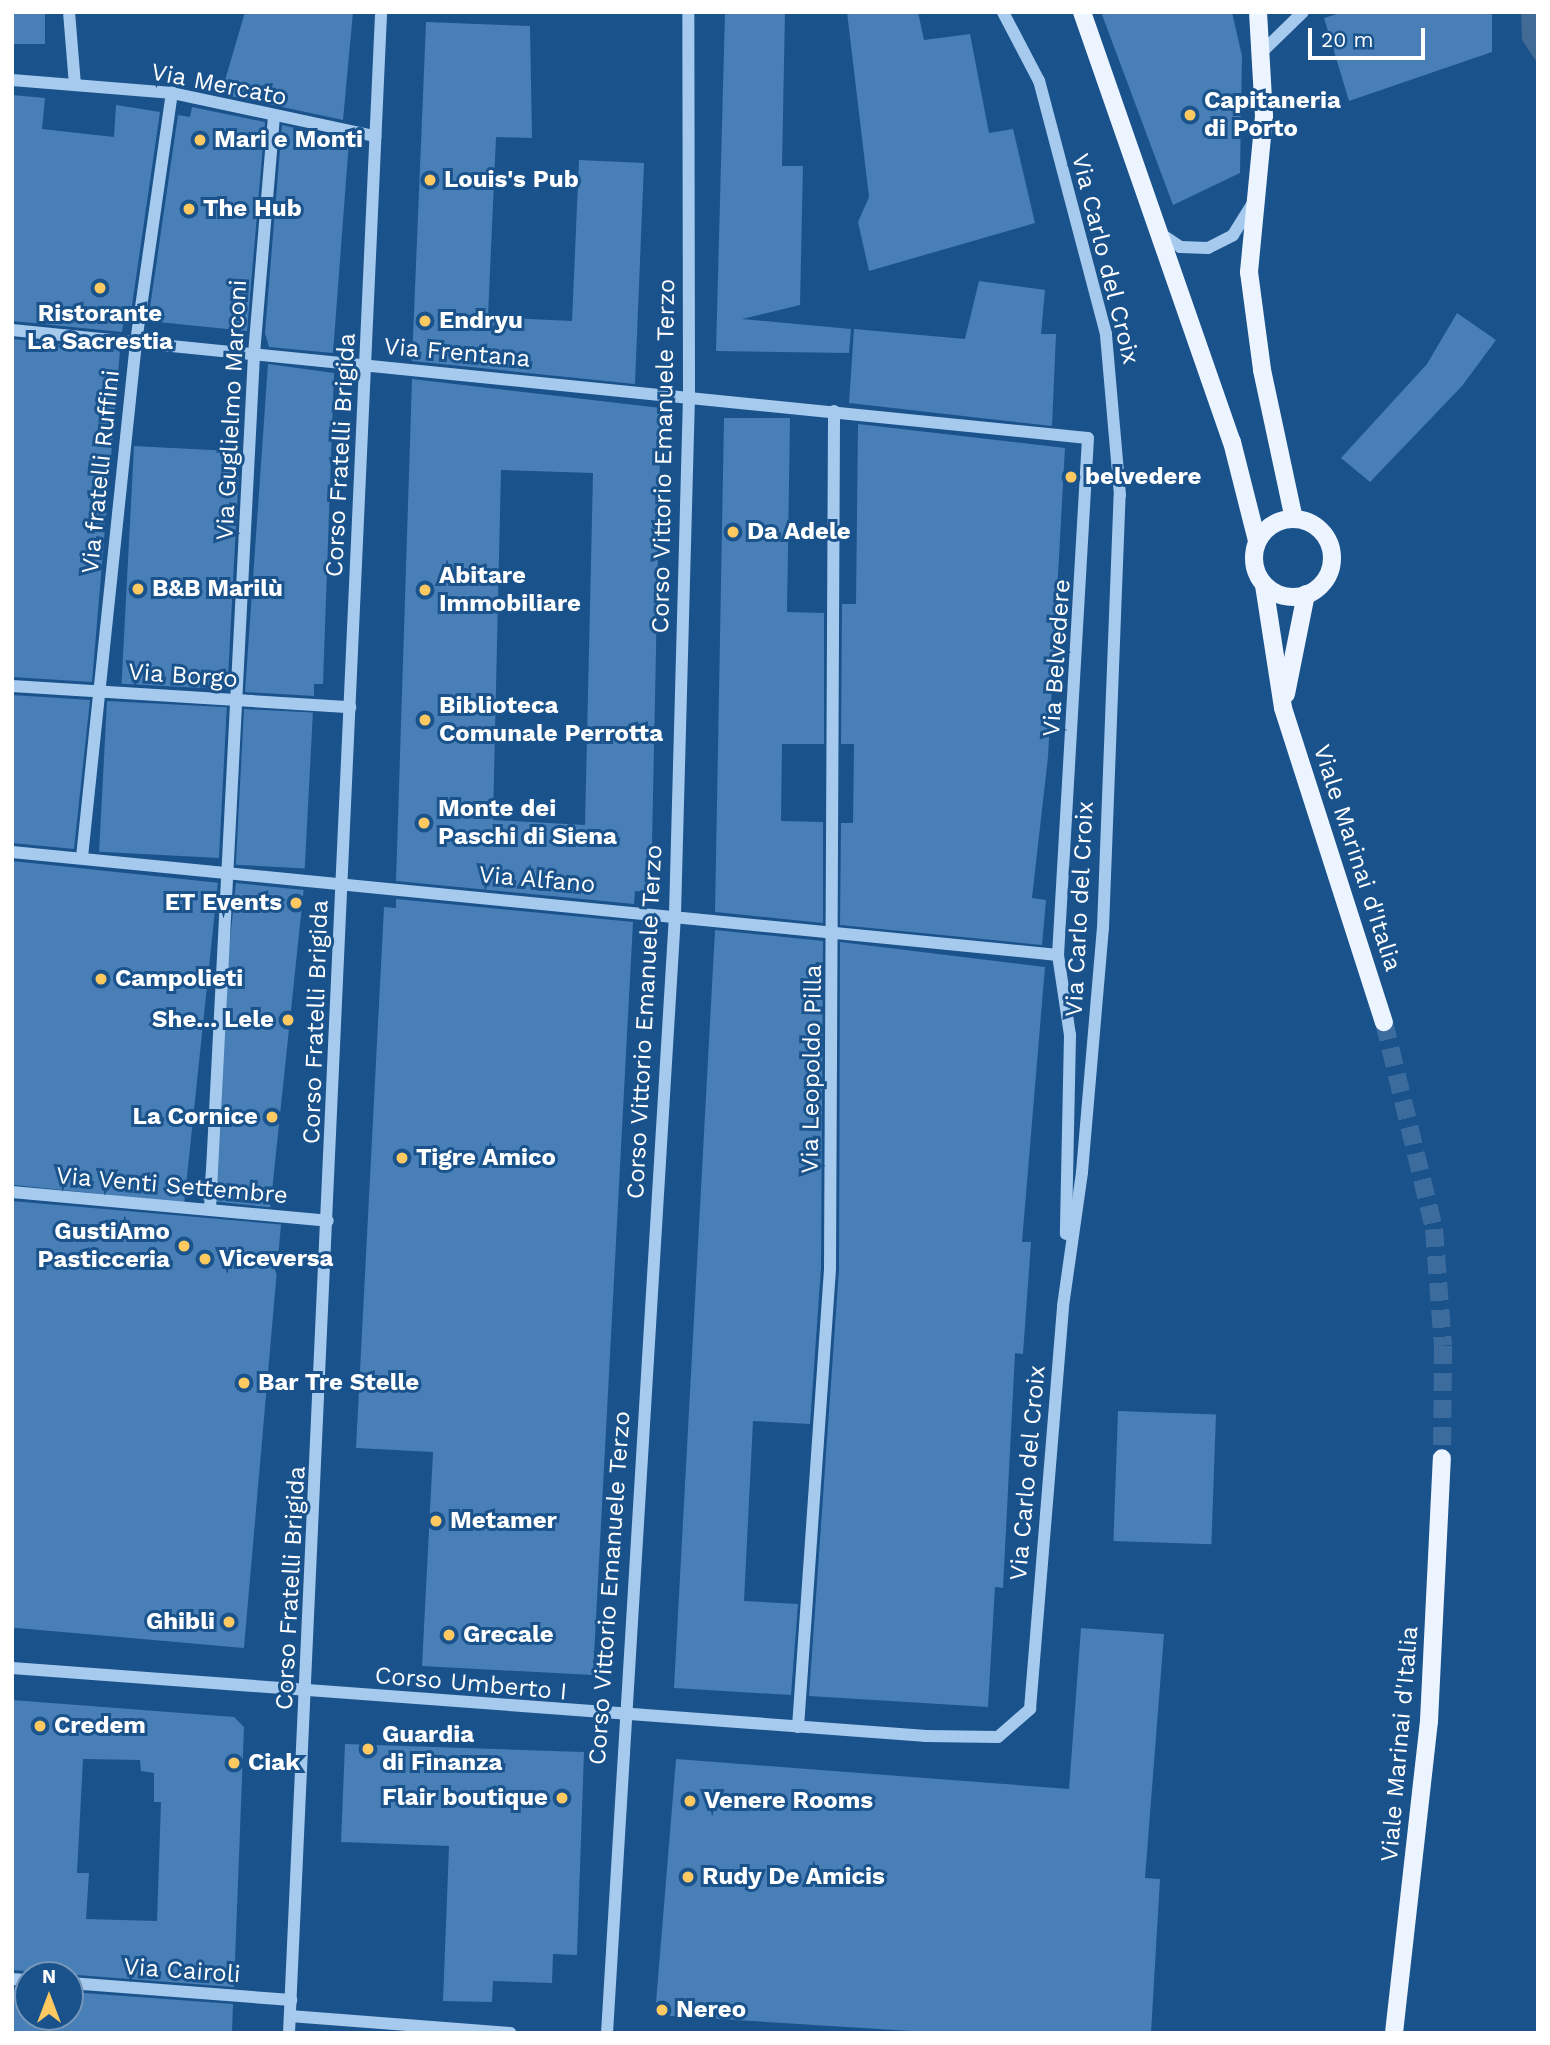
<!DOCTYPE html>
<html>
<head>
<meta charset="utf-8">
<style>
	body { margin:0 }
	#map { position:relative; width:1550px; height:2045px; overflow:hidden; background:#1a528c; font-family:"Work Sans",sans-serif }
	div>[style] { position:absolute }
	.water>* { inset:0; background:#416a94 }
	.building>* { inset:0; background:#477fb6; transform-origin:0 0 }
	.major-tunnel>* { height:18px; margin-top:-9px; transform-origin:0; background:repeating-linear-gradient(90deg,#3c6c9d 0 18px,transparent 0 27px) }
	.minor>* { height:12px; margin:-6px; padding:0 6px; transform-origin:6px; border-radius:6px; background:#a6caed }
	.major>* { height:18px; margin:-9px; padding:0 9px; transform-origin:9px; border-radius:9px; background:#ecf5ff }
	.major>.ring { margin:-9px; padding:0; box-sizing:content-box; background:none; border:18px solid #ecf5ff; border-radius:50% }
	.dots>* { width:19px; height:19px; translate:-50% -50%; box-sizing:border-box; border:4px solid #1a528c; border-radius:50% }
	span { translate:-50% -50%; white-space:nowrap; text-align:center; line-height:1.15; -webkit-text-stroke:6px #1a528c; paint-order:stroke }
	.street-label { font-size:24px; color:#fff }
	.poi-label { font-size:24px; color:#fff; font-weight:700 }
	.left { translate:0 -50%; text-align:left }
	.right { translate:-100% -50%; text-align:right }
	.frame { position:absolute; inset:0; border:14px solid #fff; pointer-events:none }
	.north { position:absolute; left:14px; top:1961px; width:70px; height:70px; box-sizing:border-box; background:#1a528c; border:2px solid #7697ba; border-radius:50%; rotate:0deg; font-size:19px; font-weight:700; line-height:28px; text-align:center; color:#fff }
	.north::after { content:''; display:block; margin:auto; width:24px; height:32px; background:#ffc962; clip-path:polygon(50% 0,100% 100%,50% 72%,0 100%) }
	.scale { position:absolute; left:1308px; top:28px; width:117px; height:32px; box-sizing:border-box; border:4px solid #fff; border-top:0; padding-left:9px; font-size:21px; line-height:24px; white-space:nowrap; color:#fff; -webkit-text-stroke:5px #1a528c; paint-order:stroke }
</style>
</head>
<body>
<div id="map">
	<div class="water">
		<div style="clip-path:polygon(1521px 12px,1538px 12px,1538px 64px,1522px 40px)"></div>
	</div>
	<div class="building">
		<div style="left:12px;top:12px;width:33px;height:32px"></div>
		<div style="clip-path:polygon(245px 12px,353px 12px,343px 120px,221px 94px)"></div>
		<div style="clip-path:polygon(725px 12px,785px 12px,782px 166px,803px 166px,800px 305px,742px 319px,851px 329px,849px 353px,716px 351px)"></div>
		<div style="clip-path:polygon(847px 12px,918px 12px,924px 40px,970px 34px,989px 133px,1013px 129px,1035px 223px,869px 271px,858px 222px,869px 197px)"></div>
		<div style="clip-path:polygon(1101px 12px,1232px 12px,1242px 56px,1240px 173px,1173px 205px)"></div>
		<div style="clip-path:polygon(1343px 12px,1492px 12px,1492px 52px,1349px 101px,1324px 18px)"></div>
		<div style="clip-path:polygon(426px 22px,530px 26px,532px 138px,496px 137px,488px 317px,572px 321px,579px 160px,644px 163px,635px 384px,412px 361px)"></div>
		<div style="clip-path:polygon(12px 95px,45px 98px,42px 129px,114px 137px,116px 105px,160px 112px,130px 319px,124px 318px,122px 332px,12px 321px)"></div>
		<div style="clip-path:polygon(192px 107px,265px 122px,247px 331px,148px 321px,178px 115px,190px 117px)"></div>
		<div style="clip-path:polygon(282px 125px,349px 141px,333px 353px,269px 347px,265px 333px)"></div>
		<div style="clip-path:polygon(979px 281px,1045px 290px,1041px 334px,1056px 334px,1052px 426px,849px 403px,854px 329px,965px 339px)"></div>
		<div style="clip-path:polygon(1457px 313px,1496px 340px,1462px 386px,1370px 482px,1341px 458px,1427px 364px)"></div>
		<div style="clip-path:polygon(12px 339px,120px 350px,92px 682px,12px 677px)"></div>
		<div style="clip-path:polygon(268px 364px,334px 373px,323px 684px,314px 684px,314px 696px,245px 692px)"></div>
		<div style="clip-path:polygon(evenodd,412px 379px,661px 408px,651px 892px,635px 891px,634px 904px,396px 881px,412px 379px,501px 470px,593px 473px,585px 825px,493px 820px,501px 470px)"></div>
		<div style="clip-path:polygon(724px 418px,790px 418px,787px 612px,824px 613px,824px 744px,782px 744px,781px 821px,823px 822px,823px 923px,715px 912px)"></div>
		<div style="clip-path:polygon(858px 424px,1065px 448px,1048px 757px,1032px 898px,1046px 900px,1042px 945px,840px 925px,841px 823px,853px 823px,854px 744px,841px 744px,842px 604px,856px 604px)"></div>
		<div style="left:134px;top:446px;width:106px;height:238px;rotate:3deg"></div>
		<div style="clip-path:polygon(12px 695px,90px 700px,74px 849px,12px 843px)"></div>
		<div style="left:107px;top:701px;width:120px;height:151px;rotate:3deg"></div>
		<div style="left:244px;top:709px;width:69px;height:156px;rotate:3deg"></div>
		<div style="left:12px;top:861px;width:207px;height:322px;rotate:6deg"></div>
		<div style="left:236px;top:883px;width:68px;height:319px;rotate:6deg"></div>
		<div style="clip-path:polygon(396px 899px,633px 922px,593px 1675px,422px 1666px,433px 1452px,356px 1448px,384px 907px,396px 908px)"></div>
		<div style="clip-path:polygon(715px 930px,823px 941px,821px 1268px,810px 1424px,753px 1421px,744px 1601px,798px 1604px,791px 1695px,674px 1688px)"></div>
		<div style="clip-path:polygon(840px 942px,1045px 967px,1022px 1242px,1031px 1242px,1023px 1354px,1015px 1353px,1003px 1588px,995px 1587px,988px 1707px,809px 1696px,839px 1269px)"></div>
		<div style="left:12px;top:1201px;width:270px;height:425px;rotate:5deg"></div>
		<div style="left:1118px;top:1411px;width:98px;height:130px;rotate:2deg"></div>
		<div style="clip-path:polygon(1081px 1628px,1164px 1634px,1145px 1878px,1160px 1879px,1151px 2033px,944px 2033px,655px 2015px,676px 1759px,1069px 1789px)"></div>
		<div style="clip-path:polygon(evenodd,12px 1700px,234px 1717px,244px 1727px,234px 1987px,12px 1970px,12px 1700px,83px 1759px,140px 1760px,141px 1771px,154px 1773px,154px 1802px,161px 1802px,157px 1921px,86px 1919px,89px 1873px,77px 1873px,83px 1759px)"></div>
		<div style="clip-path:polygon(345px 1744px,584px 1752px,577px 1955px,553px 1954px,552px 1983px,493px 1981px,492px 2002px,443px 2001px,449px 1846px,341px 1842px)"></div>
		<div style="clip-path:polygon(12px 1988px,28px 1989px,28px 2017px,70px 2017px,70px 1992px,233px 2004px,232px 2033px,12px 2033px)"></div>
	</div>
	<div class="major-tunnel">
		<div style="left:1384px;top:1022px;width:213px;rotate:76.4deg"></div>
		<div style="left:1434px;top:1229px;width:117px;rotate:85.6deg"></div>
		<div style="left:1443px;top:1346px;width:112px;rotate:90.5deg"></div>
	</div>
	<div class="minor">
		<div style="left:69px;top:12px;width:73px;rotate:85.3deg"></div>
		<div style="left:1263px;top:51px;width:56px;rotate:-44.3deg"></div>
		<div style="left:12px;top:80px;width:161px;rotate:4.6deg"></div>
		<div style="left:172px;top:93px;width:208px;rotate:12deg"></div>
		<div style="left:1158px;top:232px;width:27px;rotate:34deg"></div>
		<div style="left:1180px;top:247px;width:28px;rotate:2deg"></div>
		<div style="left:1208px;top:248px;width:28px;rotate:-27deg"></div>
		<div style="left:1233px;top:235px;width:36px;rotate:-58deg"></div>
		<div style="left:12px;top:330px;width:1081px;rotate:5.73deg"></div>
		<div style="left:1088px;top:438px;width:518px;rotate:93.32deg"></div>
		<div style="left:1058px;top:955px;width:81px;rotate:81.5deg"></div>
		<div style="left:1070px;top:1035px;width:199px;rotate:91.2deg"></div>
		<div style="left:12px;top:686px;width:339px;rotate:3.6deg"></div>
		<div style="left:12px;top:852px;width:1051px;rotate:5.62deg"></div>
		<div style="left:82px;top:857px;width:518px;rotate:-84.01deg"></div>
		<div style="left:136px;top:342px;width:252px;rotate:-81.8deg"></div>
		<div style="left:12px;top:1192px;width:317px;rotate:5.2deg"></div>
		<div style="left:210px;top:1209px;width:856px;rotate:-87.05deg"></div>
		<div style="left:254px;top:354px;width:237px;rotate:-85.2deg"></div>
		<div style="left:12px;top:1668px;width:917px;rotate:4.25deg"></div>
		<div style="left:926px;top:1736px;width:72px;rotate:0.8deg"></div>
		<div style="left:998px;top:1737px;width:43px;rotate:-41.2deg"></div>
		<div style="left:1030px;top:1709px;width:404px;rotate:-85.3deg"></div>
		<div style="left:1063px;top:1306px;width:135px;rotate:-81.9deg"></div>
		<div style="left:1082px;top:1172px;width:245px;rotate:-85.1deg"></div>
		<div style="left:1103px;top:928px;width:433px;rotate:-87.8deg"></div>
		<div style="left:1120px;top:495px;width:162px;rotate:-95deg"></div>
		<div style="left:1106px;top:334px;width:262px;rotate:-104.8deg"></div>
		<div style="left:1039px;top:81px;width:78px;rotate:-117.6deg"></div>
		<div style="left:798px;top:1727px;width:460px;rotate:-86deg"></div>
		<div style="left:830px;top:1268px;width:857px;rotate:-89.73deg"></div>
		<div style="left:12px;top:1979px;width:16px;rotate:4deg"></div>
		<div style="left:70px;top:1983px;width:222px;rotate:4.4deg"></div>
		<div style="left:290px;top:2016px;width:221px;rotate:4.4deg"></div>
		<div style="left:289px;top:2033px;width:2023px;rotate:-87.39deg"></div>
		<div style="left:607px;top:2033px;width:1121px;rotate:-86.52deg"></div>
		<div style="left:675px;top:914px;width:518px;rotate:-88.45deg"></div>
		<div style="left:689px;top:396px;width:384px;rotate:-90.1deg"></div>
	</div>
	<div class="major">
		<div style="left:1082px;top:12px;width:455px;rotate:70.8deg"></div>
		<div style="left:1232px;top:442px;width:102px;rotate:75.8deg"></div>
		<div style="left:1258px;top:12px;width:104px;rotate:86.7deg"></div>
		<div style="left:1264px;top:116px;width:157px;rotate:95.5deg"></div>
		<div style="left:1249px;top:272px;width:99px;rotate:82.4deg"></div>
		<div style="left:1262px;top:370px;width:152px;rotate:77.9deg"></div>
		<div class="ring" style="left:1254px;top:519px;width:60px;height:60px"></div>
		<div style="left:1264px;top:585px;width:124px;rotate:81.2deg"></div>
		<div style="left:1283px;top:708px;width:330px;rotate:72.2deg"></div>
		<div style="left:1286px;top:694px;width:102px;rotate:-78.7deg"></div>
		<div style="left:1394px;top:2033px;width:314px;rotate:-83.6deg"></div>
		<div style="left:1429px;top:1721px;width:263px;rotate:-87.2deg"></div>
	</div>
	<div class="dots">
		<div style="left:1190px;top:115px;background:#ffc962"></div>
		<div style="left:200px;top:140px;background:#ffc962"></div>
		<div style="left:430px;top:180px;background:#ffc962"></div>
		<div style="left:189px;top:209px;background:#ffc962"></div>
		<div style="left:100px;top:288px;background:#ffc962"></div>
		<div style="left:425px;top:321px;background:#ffc962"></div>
		<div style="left:1071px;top:477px;background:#ffc962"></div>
		<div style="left:733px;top:532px;background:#ffc962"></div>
		<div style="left:138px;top:589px;background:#ffc962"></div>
		<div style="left:425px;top:590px;background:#ffc962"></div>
		<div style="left:425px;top:720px;background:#ffc962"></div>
		<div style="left:424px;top:823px;background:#ffc962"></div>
		<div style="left:296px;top:903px;background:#ffc962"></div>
		<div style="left:101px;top:979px;background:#ffc962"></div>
		<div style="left:288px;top:1020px;background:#ffc962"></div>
		<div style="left:272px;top:1117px;background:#ffc962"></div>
		<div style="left:402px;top:1158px;background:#ffc962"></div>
		<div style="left:184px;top:1246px;background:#ffc962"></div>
		<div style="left:205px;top:1259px;background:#ffc962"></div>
		<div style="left:244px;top:1383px;background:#ffc962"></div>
		<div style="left:436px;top:1521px;background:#ffc962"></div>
		<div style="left:229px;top:1622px;background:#ffc962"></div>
		<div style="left:449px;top:1635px;background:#ffc962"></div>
		<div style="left:40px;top:1726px;background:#ffc962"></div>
		<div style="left:368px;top:1749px;background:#ffc962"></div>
		<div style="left:234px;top:1763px;background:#ffc962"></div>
		<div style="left:562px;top:1798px;background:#ffc962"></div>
		<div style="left:690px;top:1801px;background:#ffc962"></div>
		<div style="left:688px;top:1877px;background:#ffc962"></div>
		<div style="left:662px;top:2010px;background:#ffc962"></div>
	</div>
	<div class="street-label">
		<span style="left:219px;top:85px;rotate:11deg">Via Mercato</span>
		<span style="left:1105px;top:259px;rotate:76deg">Via Carlo del Croix</span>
		<span style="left:457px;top:353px;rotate:5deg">Via Frentana</span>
		<span style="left:232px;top:410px;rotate:-87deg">Via Guglielmo Marconi</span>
		<span style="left:341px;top:455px;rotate:-87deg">Corso Fratelli Brigida</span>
		<span style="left:664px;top:456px;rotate:-89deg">Corso Vittorio Emanuele Terzo</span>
		<span style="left:101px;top:472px;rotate:-84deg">Via fratelli Ruffini</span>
		<span style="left:1057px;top:658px;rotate:-86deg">Via Belvedere</span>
		<span style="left:183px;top:676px;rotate:4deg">Via Borgo</span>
		<span style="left:1357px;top:858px;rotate:72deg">Viale Marinai d'Italia</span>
		<span style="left:537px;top:880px;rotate:5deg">Via Alfano</span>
		<span style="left:1080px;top:909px;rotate:-87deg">Via Carlo del Croix</span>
		<span style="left:316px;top:1022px;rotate:-88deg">Corso Fratelli Brigida</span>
		<span style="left:645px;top:1022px;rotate:-87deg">Corso Vittorio Emanuele Terzo</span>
		<span style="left:812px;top:1069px;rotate:-89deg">Via Leopoldo Pilla</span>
		<span style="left:172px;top:1186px;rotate:5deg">Via Venti Settembre</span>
		<span style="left:1028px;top:1473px;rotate:-85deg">Via Carlo del Croix</span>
		<span style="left:291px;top:1588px;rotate:-87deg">Corso Fratelli Brigida</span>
		<span style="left:610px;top:1588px;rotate:-86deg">Corso Vittorio Emanuele Terzo</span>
		<span style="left:471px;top:1684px;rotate:5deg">Corso Umberto I</span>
		<span style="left:1400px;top:1744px;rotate:-85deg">Viale Marinai d'Italia</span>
		<span style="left:182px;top:1971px;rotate:4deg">Via Cairoli</span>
	</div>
	<div class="poi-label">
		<span class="left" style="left:1204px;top:115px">Capitaneria<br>di Porto</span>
		<span class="left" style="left:214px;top:140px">Mari e Monti</span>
		<span class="left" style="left:444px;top:180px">Louis's Pub</span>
		<span class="left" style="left:203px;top:209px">The Hub</span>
		<span style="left:100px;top:328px">Ristorante<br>La Sacrestia</span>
		<span class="left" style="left:439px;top:321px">Endryu</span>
		<span class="left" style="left:1085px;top:477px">belvedere</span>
		<span class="left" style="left:747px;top:532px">Da Adele</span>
		<span class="left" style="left:439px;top:590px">Abitare<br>Immobiliare</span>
		<span class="left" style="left:152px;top:589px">B&amp;B Marilù</span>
		<span class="left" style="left:439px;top:720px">Biblioteca<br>Comunale Perrotta</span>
		<span class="left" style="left:438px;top:823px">Monte dei<br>Paschi di Siena</span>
		<span class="right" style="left:282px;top:903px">ET Events</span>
		<span class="left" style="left:115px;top:979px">Campolieti</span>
		<span class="right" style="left:274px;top:1020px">She... Lele</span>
		<span class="right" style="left:258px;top:1117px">La Cornice</span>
		<span class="left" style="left:416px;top:1158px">Tigre Amico</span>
		<span class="right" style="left:170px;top:1246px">GustiAmo<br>Pasticceria</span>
		<span class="left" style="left:219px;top:1259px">Viceversa</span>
		<span class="left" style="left:258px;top:1383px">Bar Tre Stelle</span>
		<span class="left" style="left:450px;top:1521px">Metamer</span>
		<span class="right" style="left:215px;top:1622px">Ghibli</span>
		<span class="left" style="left:463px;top:1635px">Grecale</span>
		<span class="left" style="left:54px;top:1726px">Credem</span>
		<span class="left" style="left:382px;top:1749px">Guardia<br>di Finanza</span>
		<span class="left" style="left:248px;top:1763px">Ciak</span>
		<span class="right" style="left:548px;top:1798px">Flair boutique</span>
		<span class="left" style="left:704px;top:1801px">Venere Rooms</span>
		<span class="left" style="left:702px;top:1877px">Rudy De Amicis</span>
		<span class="left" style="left:676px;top:2010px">Nereo</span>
	</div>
	<div class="frame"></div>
	<div class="north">N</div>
	<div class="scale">20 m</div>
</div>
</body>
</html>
